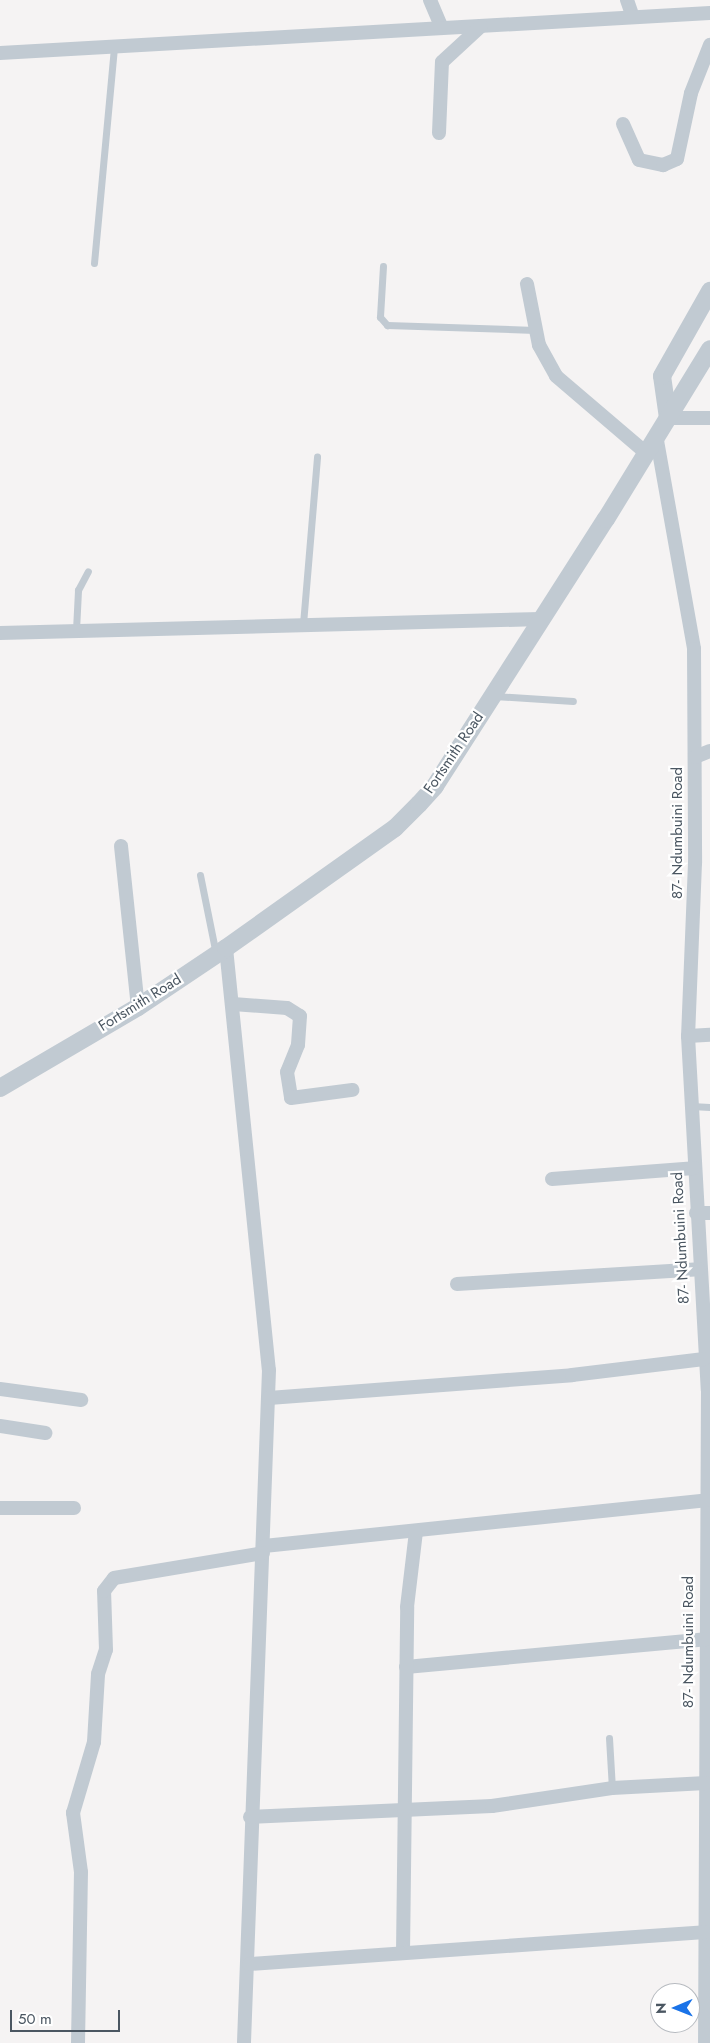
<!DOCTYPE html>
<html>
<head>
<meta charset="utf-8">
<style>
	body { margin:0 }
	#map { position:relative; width:710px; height:2043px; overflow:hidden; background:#f5f3f3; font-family:Jost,sans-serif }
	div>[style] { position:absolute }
	.service>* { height:7px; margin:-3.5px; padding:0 3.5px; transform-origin:3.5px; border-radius:3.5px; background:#c1cad2 }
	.minor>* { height:14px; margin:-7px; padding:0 7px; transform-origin:7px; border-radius:7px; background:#c1cad2 }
	.tertiary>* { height:18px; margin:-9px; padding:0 9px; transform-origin:9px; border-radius:9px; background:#c1cad2 }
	span { translate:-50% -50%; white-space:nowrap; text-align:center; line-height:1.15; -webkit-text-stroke:4.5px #fff; paint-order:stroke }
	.street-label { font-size:15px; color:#4a5661 }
	.north { position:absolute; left:650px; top:1983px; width:50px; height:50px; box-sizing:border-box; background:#fff; border:1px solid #b7bbc0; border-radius:50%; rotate:269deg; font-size:14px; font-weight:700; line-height:20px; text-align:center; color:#4a5661 }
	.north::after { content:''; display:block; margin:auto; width:18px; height:22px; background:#1a73e8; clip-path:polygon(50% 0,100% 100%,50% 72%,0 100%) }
	.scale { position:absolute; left:10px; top:2010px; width:110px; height:22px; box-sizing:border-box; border:2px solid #4a5661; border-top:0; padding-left:6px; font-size:15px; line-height:18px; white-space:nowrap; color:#4a5661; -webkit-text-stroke:4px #fff; paint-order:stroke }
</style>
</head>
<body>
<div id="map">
	<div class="service">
		<div style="left:94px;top:263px;width:216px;rotate:-84.7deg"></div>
		<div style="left:383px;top:266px;width:51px;rotate:93.4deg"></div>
		<div style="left:380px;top:317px;width:11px;rotate:49deg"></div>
		<div style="left:387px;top:325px;width:148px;rotate:1.9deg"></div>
		<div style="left:303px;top:624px;width:168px;rotate:-85.2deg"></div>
		<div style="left:76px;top:630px;width:40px;rotate:-87.1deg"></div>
		<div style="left:78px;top:590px;width:21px;rotate:-62deg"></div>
		<div style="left:494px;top:696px;width:79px;rotate:3.6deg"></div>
		<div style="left:200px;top:875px;width:81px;rotate:78.6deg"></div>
		<div style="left:691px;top:1106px;width:19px;rotate:3deg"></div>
		<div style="left:609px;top:1738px;width:50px;rotate:86.6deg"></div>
	</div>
	<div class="minor">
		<div style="left:430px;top:0;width:30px;rotate:67deg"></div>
		<div style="left:627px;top:0;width:18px;rotate:71deg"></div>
		<div style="left:0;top:53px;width:711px;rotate:-3.22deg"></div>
		<div style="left:623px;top:124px;width:39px;rotate:66deg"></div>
		<div style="left:639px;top:160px;width:25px;rotate:12deg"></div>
		<div style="left:663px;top:165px;width:15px;rotate:-23deg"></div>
		<div style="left:677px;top:159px;width:67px;rotate:-78deg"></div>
		<div style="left:691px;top:93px;width:52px;rotate:-68.4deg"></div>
		<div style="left:439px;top:133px;width:71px;rotate:-87.6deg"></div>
		<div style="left:442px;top:62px;width:53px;rotate:-42.7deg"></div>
		<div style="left:527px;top:284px;width:62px;rotate:78.9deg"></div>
		<div style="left:539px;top:345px;width:35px;rotate:61deg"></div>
		<div style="left:556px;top:376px;width:118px;rotate:40.5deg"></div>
		<div style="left:668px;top:418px;width:42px"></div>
		<div style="left:656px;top:435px;width:217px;rotate:79.9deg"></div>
		<div style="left:694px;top:649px;width:214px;rotate:89.7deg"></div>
		<div style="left:695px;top:863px;width:173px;rotate:92.3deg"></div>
		<div style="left:688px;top:1036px;width:355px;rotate:86.8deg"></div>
		<div style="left:708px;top:1390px;width:653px;rotate:90.26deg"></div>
		<div style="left:0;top:633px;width:541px;rotate:-1.48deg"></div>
		<div style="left:695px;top:757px;width:16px;rotate:-22deg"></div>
		<div style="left:121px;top:846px;width:162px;rotate:84deg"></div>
		<div style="left:226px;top:948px;width:424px;rotate:84.2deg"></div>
		<div style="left:269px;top:1370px;width:673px;rotate:92.13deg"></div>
		<div style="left:233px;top:1004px;width:54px;rotate:4.2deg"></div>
		<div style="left:287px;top:1008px;width:15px;rotate:32deg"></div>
		<div style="left:300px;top:1016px;width:29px;rotate:94deg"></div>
		<div style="left:298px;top:1045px;width:29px;rotate:112deg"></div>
		<div style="left:287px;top:1072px;width:26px;rotate:81deg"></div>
		<div style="left:291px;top:1098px;width:62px;rotate:-7.5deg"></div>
		<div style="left:688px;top:1036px;width:22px;rotate:-3deg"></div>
		<div style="left:552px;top:1179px;width:142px;rotate:-4.4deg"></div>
		<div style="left:696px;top:1213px;width:14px"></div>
		<div style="left:457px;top:1284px;width:242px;rotate:-3.5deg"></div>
		<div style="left:0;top:1389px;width:82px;rotate:7.7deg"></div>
		<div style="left:269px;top:1398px;width:304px;rotate:-4.3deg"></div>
		<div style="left:572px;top:1375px;width:133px;rotate:-6.9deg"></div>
		<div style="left:0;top:1426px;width:46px;rotate:8.8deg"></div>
		<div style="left:0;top:1508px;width:74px"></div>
		<div style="left:264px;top:1546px;width:444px;rotate:-5.9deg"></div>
		<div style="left:406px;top:1667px;width:301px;rotate:-5.3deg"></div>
		<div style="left:250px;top:1817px;width:242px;rotate:-2.6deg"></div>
		<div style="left:492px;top:1806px;width:121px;rotate:-8.5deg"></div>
		<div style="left:612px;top:1788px;width:94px;rotate:-3deg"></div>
		<div style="left:403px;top:1953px;width:346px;rotate:-89.3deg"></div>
		<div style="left:407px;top:1607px;width:76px;rotate:-83.2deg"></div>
		<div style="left:249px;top:1964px;width:457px;rotate:-4deg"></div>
		<div style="left:78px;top:2043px;width:171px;rotate:-89deg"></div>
		<div style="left:81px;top:1872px;width:60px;rotate:-97.7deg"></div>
		<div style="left:73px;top:1813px;width:74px;rotate:-73.5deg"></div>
		<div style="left:94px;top:1742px;width:68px;rotate:-86.6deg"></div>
		<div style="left:98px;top:1674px;width:25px;rotate:-72deg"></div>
		<div style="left:106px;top:1650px;width:59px;rotate:-91.9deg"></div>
		<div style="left:104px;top:1591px;width:16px;rotate:-52deg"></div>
		<div style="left:114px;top:1578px;width:151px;rotate:-9.5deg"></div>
	</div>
	<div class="tertiary">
		<div style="left:668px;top:418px;width:42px;rotate:-98.1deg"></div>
		<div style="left:662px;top:376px;width:98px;rotate:-60.5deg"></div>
		<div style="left:0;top:1088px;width:160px;rotate:-30.4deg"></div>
		<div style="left:138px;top:1007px;width:106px;rotate:-33.8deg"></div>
		<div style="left:226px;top:948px;width:207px;rotate:-35.4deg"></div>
		<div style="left:395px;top:828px;width:34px;rotate:-45deg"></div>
		<div style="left:419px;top:804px;width:24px;rotate:-48deg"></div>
		<div style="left:435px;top:786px;width:317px;rotate:-57.4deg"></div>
		<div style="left:606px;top:519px;width:199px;rotate:-58.5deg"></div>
	</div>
	<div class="street-label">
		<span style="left:454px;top:753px;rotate:-56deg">Fortsmith Road</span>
		<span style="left:678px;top:833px;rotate:-90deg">87- Ndumbuini Road</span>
		<span style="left:140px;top:1003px;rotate:-32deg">Fortsmith Road</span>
		<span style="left:681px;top:1238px;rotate:-93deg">87- Ndumbuini Road</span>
		<span style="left:689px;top:1642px;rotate:-90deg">87- Ndumbuini Road</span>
	</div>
	<div class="north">N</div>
	<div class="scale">50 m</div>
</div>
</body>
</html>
